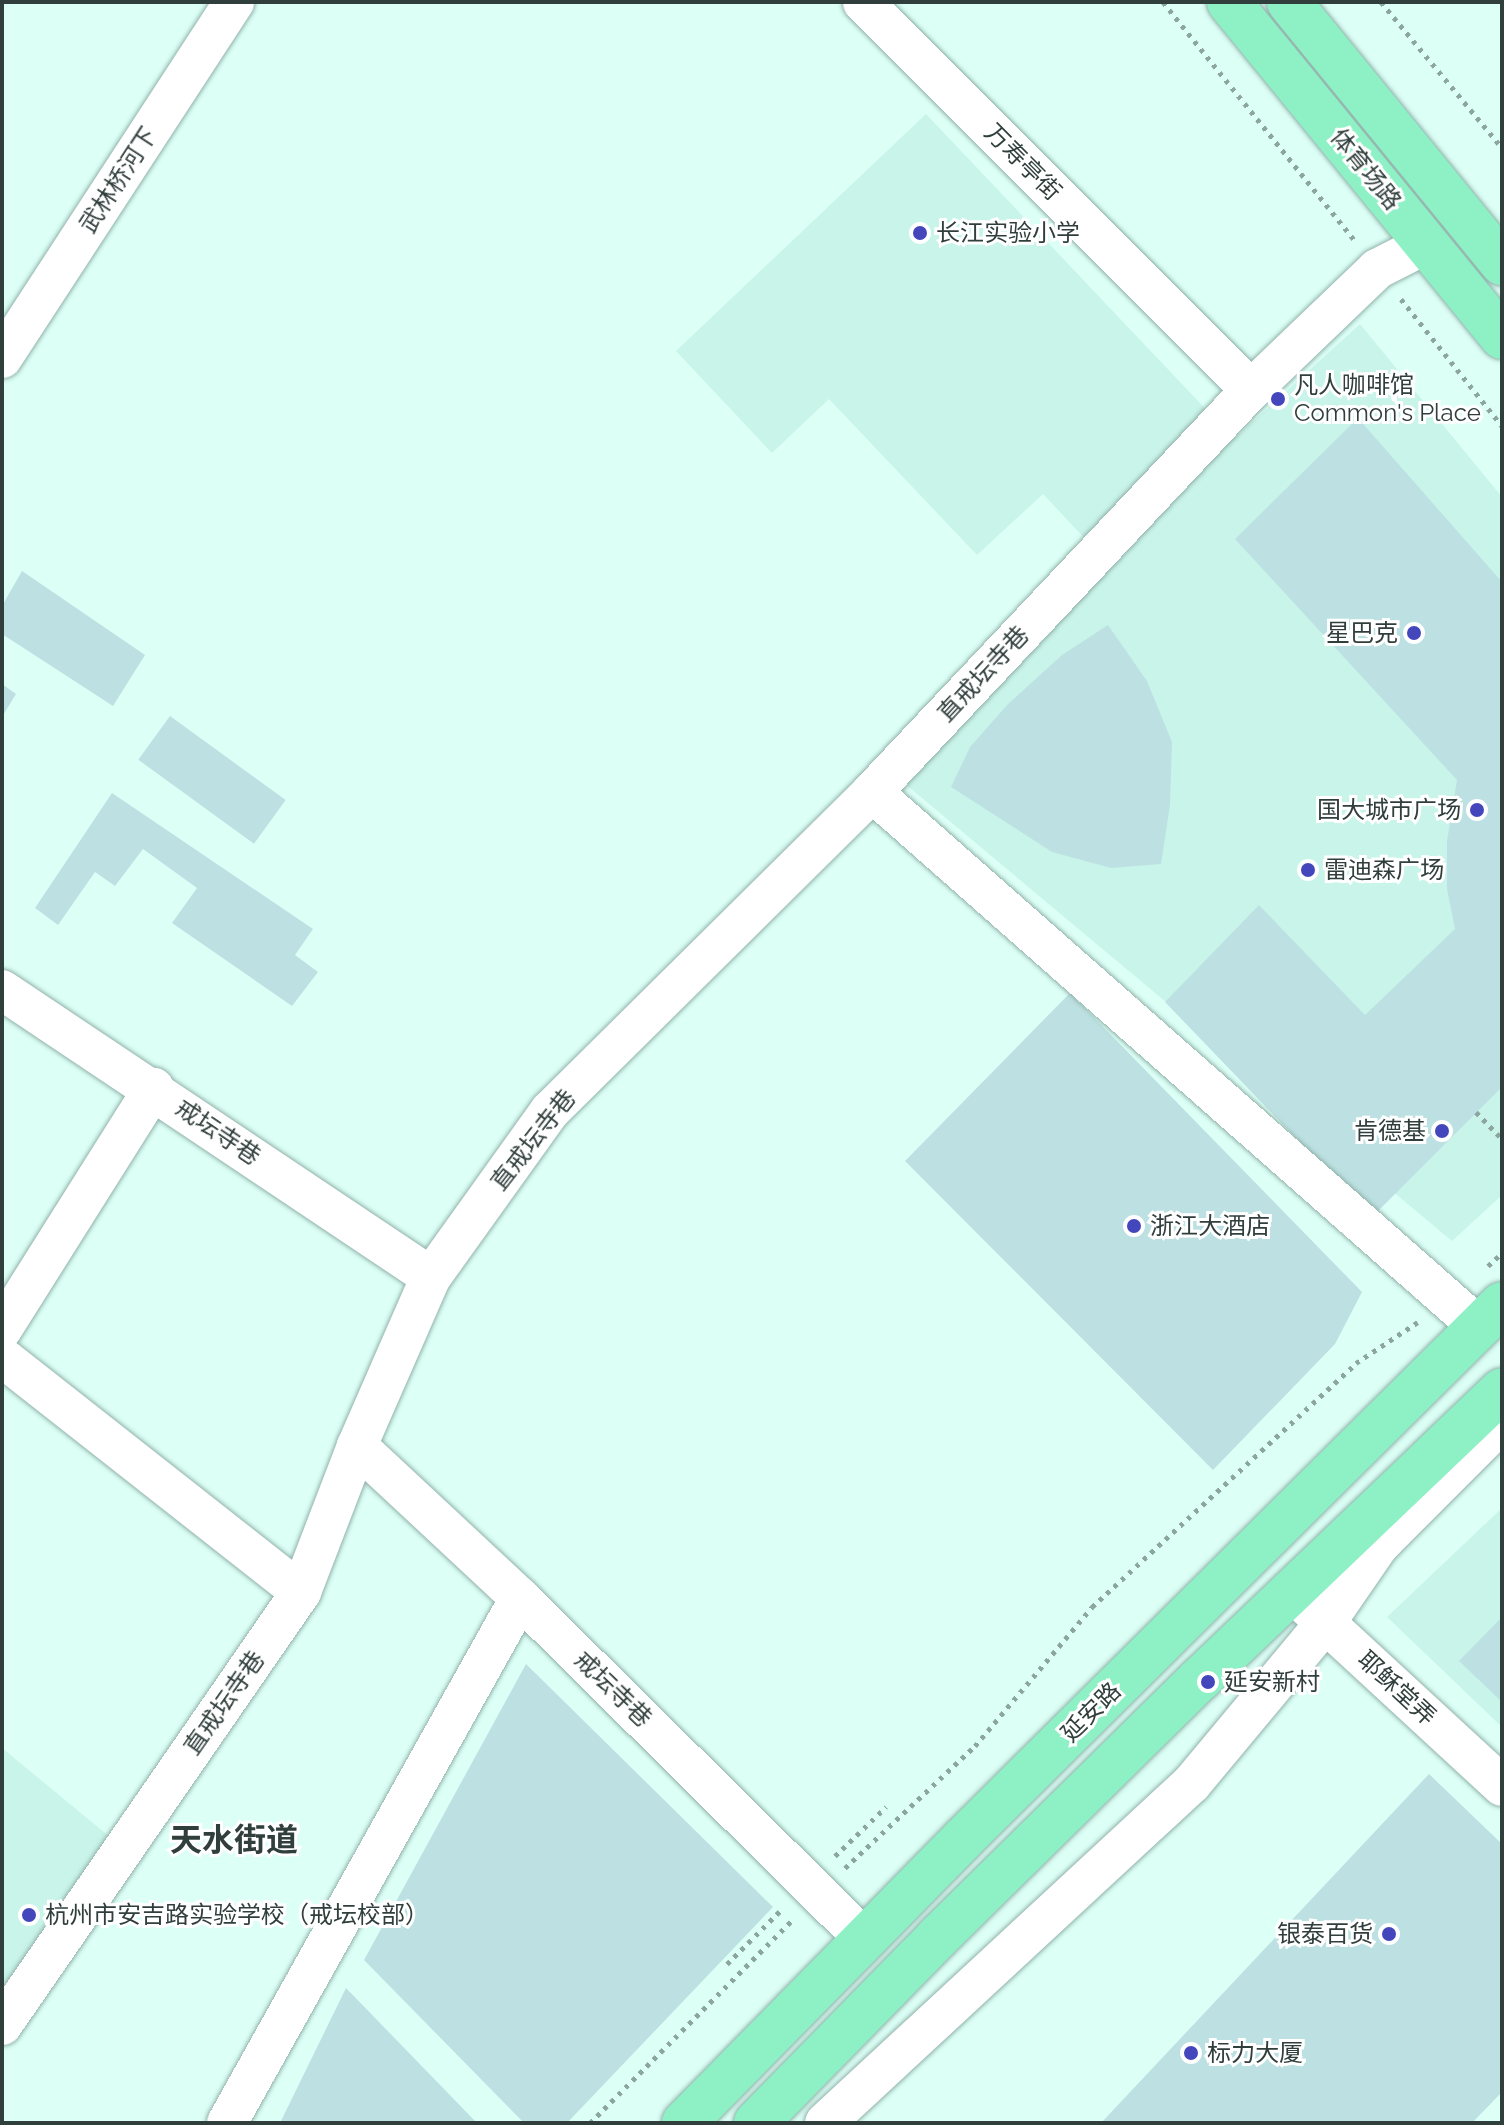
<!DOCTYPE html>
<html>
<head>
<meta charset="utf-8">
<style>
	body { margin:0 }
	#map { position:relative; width:1504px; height:2125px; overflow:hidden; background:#dcfff6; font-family:Raleway,"Noto Sans SC",sans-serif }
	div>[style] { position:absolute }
	.built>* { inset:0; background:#c9f4ea }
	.building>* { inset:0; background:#bde1e2; transform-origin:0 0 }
	.path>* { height:5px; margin-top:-2.5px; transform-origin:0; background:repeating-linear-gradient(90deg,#8ca69f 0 4px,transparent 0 10px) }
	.roads { filter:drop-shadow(0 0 2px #91b2aa) drop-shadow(0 0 2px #91b2aa) }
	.minor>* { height:40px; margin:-20px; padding:0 20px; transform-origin:20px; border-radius:20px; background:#fff }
	.major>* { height:44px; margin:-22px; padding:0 22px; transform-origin:22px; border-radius:22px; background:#8ef0c5 }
	.dots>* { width:22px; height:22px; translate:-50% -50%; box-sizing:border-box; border:4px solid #fff; border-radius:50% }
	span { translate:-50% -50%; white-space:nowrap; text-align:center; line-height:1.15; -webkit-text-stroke:6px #fff; paint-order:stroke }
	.street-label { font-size:24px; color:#313f3c }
	.poi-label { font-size:24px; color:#313f3c }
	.left { translate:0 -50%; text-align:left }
	.right { translate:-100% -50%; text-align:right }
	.district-label { font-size:32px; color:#313f3c; font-weight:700 }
	.frame { position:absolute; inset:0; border:4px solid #313f3c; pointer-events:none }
</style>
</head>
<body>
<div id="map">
	<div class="built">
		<div style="clip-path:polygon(926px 114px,1234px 439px,1360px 324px,1502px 497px,1502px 1195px,1452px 1241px,892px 773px,1105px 560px,1043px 494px,977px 555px,829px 399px,772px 453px,676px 351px)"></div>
		<div style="clip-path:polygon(1502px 1508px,1502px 1727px,1387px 1617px)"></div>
		<div style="clip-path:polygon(2px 1748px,110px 1837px,2px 1994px)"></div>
	</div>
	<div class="building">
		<div style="clip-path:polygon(1358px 418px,1502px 582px,1502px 1087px,1372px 1217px,1165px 1002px,1259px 905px,1365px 1015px,1455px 929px,1447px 889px,1447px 841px,1457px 780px,1235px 539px)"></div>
		<div style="clip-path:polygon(22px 571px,145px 655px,113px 706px,2px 634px,2px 606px)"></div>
		<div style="clip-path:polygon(1108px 625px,1147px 681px,1172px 742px,1170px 805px,1161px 864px,1111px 868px,1052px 852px,951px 787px,970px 747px,1008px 704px,1062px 655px)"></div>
		<div style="clip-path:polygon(2px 684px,16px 694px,2px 717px)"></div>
		<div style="left:170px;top:716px;width:143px;height:54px;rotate:36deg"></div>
		<div style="clip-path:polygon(112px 793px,313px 929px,295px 955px,318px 972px,292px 1006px,172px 923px,197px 888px,143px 849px,115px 886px,95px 872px,58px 925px,35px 908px)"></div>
		<div style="clip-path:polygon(1070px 993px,1362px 1292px,1335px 1344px,1213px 1470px,905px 1161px)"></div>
		<div style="clip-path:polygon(1502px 1617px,1502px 1702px,1459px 1661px)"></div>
		<div style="clip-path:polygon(526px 1664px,773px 1907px,567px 2123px,524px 2123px,364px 1960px)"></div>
		<div style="clip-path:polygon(1429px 1774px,1502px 1844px,1502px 2092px,1472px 2123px,1101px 2123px)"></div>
		<div style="clip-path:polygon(346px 1988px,477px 2123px,280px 2123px)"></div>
	</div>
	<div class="path">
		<div style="left:1163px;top:2px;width:307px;rotate:51.2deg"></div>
		<div style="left:1381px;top:2px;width:190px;rotate:50.3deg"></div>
		<div style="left:1401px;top:299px;width:162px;rotate:51.5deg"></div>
		<div style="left:1476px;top:1112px;width:37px;rotate:46deg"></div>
		<div style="left:1488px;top:1266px;width:19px;rotate:-43deg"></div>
		<div style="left:835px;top:1856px;width:71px;rotate:-43.9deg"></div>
		<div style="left:845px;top:1868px;width:178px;rotate:-43.2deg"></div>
		<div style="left:975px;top:1746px;width:182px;rotate:-49.9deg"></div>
		<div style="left:1092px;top:1607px;width:359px;rotate:-42.7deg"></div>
		<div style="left:1356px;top:1363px;width:74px;rotate:-33.5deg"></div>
		<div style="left:727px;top:1964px;width:79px;rotate:-45deg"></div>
		<div style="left:590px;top:2123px;width:286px;rotate:-45.1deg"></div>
	</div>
	<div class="roads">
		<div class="minor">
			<div style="left:863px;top:2px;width:549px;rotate:45deg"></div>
			<div style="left:2px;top:358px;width:425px;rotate:-56.9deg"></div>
			<div style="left:872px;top:792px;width:808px;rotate:41.39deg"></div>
			<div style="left:2px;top:990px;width:516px;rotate:33.78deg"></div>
			<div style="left:2px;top:1329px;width:285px;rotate:-57.8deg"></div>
			<div style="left:2px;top:1357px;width:380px;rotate:38.2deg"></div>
			<div style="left:357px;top:1446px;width:223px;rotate:43deg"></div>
			<div style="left:520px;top:1598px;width:484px;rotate:44.7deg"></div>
			<div style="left:1305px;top:1604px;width:268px;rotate:42.7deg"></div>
			<div style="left:2px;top:2025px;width:526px;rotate:-55.37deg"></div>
			<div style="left:301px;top:1592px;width:156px;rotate:-69deg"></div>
			<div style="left:357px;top:1446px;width:184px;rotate:-66.4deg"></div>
			<div style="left:431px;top:1277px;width:204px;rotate:-54.4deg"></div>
			<div style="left:550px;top:1111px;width:453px;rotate:-44.7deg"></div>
			<div style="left:872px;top:792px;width:552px;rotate:-46.69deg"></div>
			<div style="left:1251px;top:390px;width:175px;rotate:-43.8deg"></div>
			<div style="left:1377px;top:269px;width:55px;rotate:-27deg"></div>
			<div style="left:227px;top:2123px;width:601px;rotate:-60.83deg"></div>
			<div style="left:825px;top:2123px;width:500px;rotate:-42.81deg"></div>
			<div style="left:1192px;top:1783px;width:209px;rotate:-50.2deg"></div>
			<div style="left:1326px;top:1622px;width:93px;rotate:-55.5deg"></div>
			<div style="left:1379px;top:1545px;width:174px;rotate:-45deg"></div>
		</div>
		<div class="major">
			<div style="left:1229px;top:2px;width:432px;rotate:50.8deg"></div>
			<div style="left:1289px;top:2px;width:337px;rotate:50.8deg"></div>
			<div style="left:684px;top:2123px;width:398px;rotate:-45.5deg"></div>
			<div style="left:963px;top:1839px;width:759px;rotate:-44.79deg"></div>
			<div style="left:756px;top:2123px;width:259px;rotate:-45.6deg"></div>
			<div style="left:937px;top:1938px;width:368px;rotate:-44.6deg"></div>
			<div style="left:1199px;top:1680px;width:419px;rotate:-43.7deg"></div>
		</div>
	</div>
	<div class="dots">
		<div style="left:920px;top:233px;background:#4447bc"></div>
		<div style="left:1278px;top:399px;background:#4447bc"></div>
		<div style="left:1414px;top:633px;background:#4447bc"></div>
		<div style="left:1477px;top:810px;background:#4447bc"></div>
		<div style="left:1308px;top:870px;background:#4447bc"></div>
		<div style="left:1442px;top:1131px;background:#4447bc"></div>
		<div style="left:1134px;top:1226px;background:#4447bc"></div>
		<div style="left:1208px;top:1682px;background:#4447bc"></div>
		<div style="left:29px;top:1915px;background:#4447bc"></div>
		<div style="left:1389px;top:1934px;background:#4447bc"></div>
		<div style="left:1191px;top:2053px;background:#4447bc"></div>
	</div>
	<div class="street-label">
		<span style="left:1023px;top:162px;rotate:45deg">万寿亭街</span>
		<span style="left:1366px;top:169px;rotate:51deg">体育场路</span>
		<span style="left:118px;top:180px;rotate:-57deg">武林桥河下</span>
		<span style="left:983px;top:674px;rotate:-47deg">直戒坛寺巷</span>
		<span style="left:218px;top:1132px;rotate:34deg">戒坛寺巷</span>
		<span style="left:533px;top:1140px;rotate:-52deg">直戒坛寺巷</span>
		<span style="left:1397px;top:1688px;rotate:43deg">耶稣堂弄</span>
		<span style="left:613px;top:1689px;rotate:44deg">戒坛寺巷</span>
		<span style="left:224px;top:1703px;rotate:-55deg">直戒坛寺巷</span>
		<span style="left:1091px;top:1712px;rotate:-45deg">延安路</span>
	</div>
	<div class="poi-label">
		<span class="left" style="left:936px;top:233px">长江实验小学</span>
		<span class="left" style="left:1294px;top:399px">凡人咖啡馆<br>Common's Place</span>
		<span class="right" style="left:1398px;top:633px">星巴克</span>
		<span class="right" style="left:1461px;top:810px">国大城市广场</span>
		<span class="left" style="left:1324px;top:870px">雷迪森广场</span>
		<span class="right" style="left:1426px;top:1131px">肯德基</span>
		<span class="left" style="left:1150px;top:1226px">浙江大酒店</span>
		<span class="left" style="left:1224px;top:1682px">延安新村</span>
		<span class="left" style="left:45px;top:1915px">杭州市安吉路实验学校（戒坛校部）</span>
		<span class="right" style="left:1373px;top:1934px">银泰百货</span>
		<span class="left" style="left:1207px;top:2053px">标力大厦</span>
	</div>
	<div class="district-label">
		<span style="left:234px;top:1840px">天水街道</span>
	</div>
	<div class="frame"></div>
</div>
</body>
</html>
